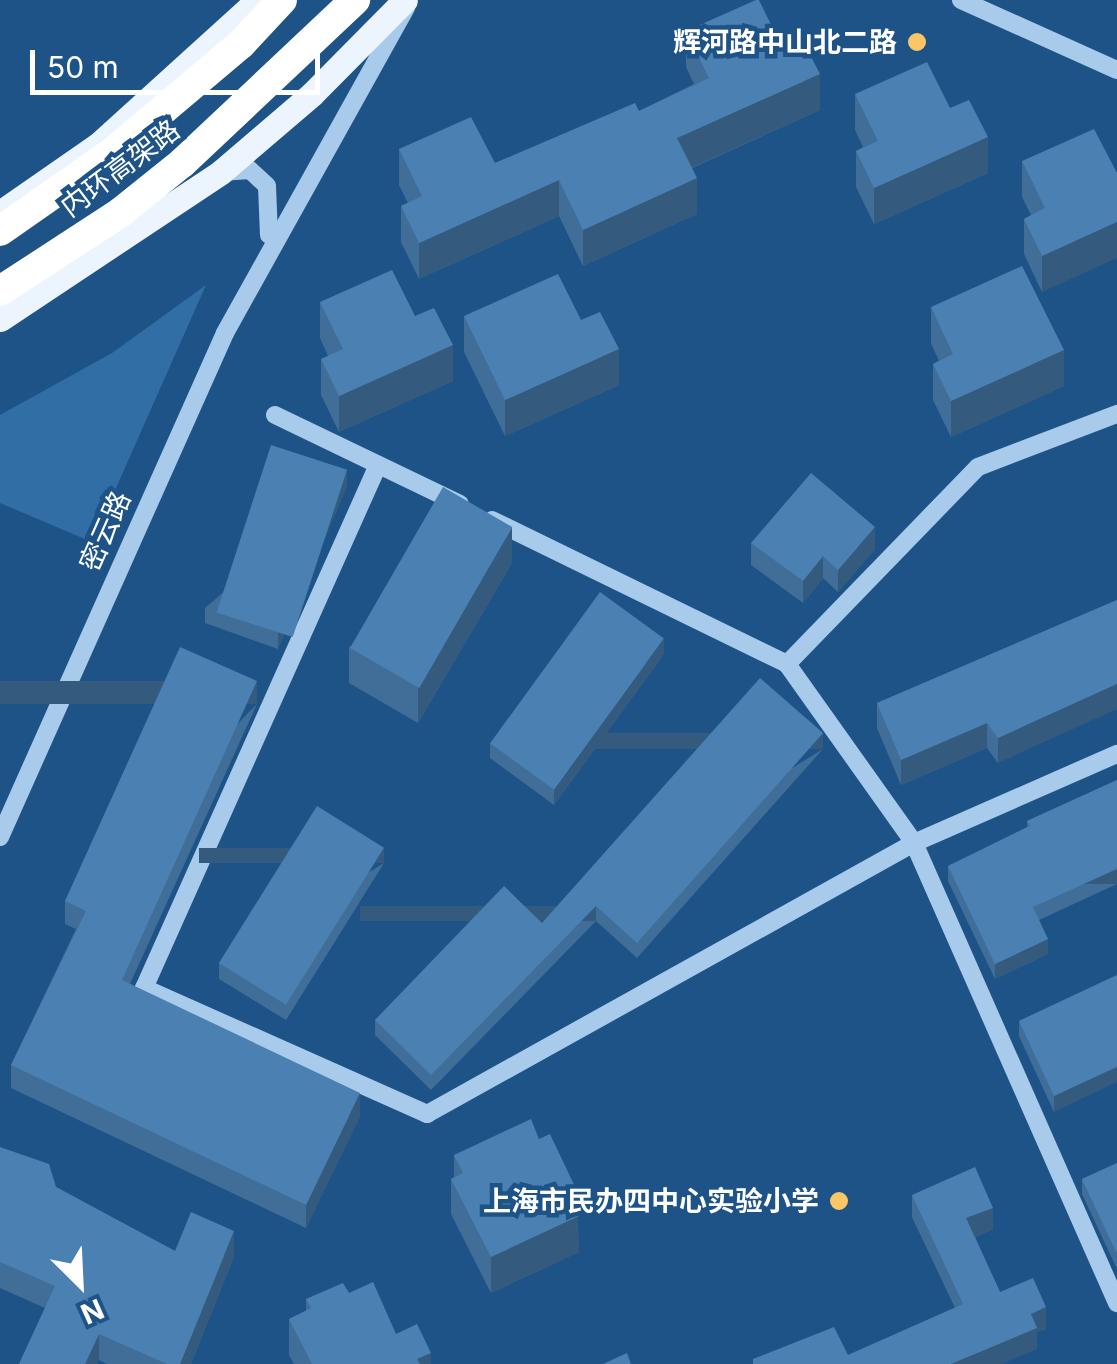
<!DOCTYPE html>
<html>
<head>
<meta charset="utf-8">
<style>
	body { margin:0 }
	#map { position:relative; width:1117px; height:1364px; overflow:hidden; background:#1e5388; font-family:Inter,"Noto Sans SC",sans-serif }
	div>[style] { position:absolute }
	.green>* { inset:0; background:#316ea6 }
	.minor>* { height:18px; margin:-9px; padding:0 9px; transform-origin:9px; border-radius:9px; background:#a8cbeb }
	.major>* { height:25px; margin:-12.5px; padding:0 12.5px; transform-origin:12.5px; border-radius:12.5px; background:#ecf5fe }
	.highway>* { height:30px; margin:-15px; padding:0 15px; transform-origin:15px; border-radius:15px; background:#fff }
	.wall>* { inset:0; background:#406e99 }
	.shaded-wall>* { inset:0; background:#345a7d; transform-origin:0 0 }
	.building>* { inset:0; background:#4a80b2; transform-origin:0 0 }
	.dots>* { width:28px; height:28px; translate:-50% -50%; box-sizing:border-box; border:5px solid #1e5388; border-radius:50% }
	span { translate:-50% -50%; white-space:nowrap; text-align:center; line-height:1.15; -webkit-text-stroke:9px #1e5388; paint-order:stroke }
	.poi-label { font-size:28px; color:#fff; font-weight:700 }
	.right { translate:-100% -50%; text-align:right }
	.street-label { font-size:28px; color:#fff }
	.north { position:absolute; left:30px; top:1234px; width:100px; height:100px; -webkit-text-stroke:8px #1e5388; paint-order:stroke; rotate:156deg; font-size:28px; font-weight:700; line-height:40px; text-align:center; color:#fff }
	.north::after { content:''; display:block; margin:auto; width:35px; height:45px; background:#fff; clip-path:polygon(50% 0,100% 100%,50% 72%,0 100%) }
	.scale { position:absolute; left:30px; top:50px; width:290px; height:45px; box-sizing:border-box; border:5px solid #fff; border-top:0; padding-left:12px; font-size:30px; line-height:35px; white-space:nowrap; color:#fff; -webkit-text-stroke:8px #1e5388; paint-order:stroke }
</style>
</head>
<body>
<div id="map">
	<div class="green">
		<div style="clip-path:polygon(206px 285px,92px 542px,0 503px,0 415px,112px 353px)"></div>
	</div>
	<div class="minor">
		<div style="left:961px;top:0;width:171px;rotate:24.2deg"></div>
		<div style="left:221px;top:172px;width:29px;rotate:-4deg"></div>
		<div style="left:250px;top:170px;width:23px;rotate:43deg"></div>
		<div style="left:267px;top:186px;width:49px;rotate:87.7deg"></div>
		<div style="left:275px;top:415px;width:205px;rotate:25.7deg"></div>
		<div style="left:378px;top:465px;width:573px;rotate:114.1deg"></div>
		<div style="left:144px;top:988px;width:310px;rotate:24deg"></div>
		<div style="left:427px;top:1114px;width:557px;rotate:-29.09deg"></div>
		<div style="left:914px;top:843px;width:503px;rotate:66.19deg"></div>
		<div style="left:492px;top:520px;width:328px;rotate:26deg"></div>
		<div style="left:787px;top:664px;width:219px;rotate:54.6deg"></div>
		<div style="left:914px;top:843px;width:222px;rotate:-23.7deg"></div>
		<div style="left:787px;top:664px;width:274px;rotate:-45.9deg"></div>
		<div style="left:978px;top:467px;width:149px;rotate:-20.9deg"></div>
		<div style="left:0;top:837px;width:552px;rotate:-65.94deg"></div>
		<div style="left:225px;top:333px;width:372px;rotate:-60.9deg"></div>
	</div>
	<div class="major">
		<div style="left:0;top:213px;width:119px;rotate:-34.8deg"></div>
		<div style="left:98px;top:145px;width:216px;rotate:-42.2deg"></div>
		<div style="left:0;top:319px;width:265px;rotate:-33.6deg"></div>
		<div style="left:221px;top:172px;width:120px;rotate:-40.6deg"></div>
		<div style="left:312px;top:94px;width:132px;rotate:-45.3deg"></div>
	</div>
	<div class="highway">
		<div style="left:0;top:231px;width:138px;rotate:-35deg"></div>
		<div style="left:113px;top:152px;width:167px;rotate:-40.2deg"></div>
		<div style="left:241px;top:44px;width:60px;rotate:-47deg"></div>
		<div style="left:0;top:291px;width:145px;rotate:-33.1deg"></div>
		<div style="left:121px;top:212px;width:78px;rotate:-38.8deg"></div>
		<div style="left:182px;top:163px;width:238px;rotate:-43.3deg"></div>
	</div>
	<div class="wall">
		<div style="clip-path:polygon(686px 31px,781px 45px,820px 110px,692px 168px,697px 214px,583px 266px,559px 216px,419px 279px,401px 242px,401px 206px,408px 203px,399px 185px,399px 149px,495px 163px,639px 111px,694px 84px,686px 67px)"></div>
		<div style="clip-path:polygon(855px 94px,950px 108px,988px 173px,874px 224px,856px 187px,856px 151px,863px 147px,855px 130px)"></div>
		<div style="clip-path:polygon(1022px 161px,1117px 173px,1042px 292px,1024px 254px,1024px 219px,1031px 215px,1022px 197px)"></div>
		<div style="clip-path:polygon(320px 302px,415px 316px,453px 381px,339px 432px,321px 395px,321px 359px,328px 356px,320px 338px)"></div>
		<div style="clip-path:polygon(931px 307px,1064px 386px,951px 437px,933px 400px,933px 364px,939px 361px,931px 343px)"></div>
		<div style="clip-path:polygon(464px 316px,581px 320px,619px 385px,505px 436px,464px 352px)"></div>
		<div style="clip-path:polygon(347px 486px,278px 649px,205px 623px,205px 608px)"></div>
		<div style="clip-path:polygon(751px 543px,875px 549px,838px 592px,823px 578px,803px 603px,751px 565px)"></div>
		<div style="clip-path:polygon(512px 563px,418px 723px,349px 683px,349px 647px)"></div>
		<div style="clip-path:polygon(1117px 600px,998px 763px,987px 748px,901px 785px,877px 728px,877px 703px)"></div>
		<div style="clip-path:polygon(664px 654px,554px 805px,490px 758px,490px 743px)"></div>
		<div style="clip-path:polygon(257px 704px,130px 984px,360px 1116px,306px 1228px,11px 1088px,11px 1065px,76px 929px,65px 924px,65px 901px)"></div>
		<div style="clip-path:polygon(823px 749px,637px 958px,596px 921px,431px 1090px,375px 1035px,375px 1020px,542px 923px)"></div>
		<div style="clip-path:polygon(1117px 780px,1117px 884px,1039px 920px,1048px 954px,995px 979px,948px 881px,948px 866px,1027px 827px,1027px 821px)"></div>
		<div style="clip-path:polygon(384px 863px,286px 1020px,219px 979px,219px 963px)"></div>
		<div style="clip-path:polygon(1117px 975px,1054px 1112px,1019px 1036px,1019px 1021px)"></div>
		<div style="clip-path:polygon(539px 1139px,577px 1212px,579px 1252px,491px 1293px,451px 1214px,451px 1179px,454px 1177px,454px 1155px)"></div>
		<div style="clip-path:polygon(0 1147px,56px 1187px,175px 1251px,234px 1257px,191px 1364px,107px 1364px,99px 1360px,97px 1364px,19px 1364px,45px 1308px,0 1288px)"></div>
		<div style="clip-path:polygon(1117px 1163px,1117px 1267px,1116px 1267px,1082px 1194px,1082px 1179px)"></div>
		<div style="clip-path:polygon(912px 1195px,993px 1229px,975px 1237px,1000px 1292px,1046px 1329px,1037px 1332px,1037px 1349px,848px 1355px,955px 1308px,912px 1217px)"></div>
		<div style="clip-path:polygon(349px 1293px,396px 1334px,431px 1364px,294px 1364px,289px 1355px,289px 1319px,306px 1311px,306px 1299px)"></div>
	</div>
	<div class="shaded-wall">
		<div style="clip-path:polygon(820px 74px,820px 110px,677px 174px,677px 138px)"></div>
		<div style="clip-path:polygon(988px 137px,988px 173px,874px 224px,874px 188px)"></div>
		<div style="clip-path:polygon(697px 178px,697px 214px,583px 266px,583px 230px)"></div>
		<div style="clip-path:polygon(559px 180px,559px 216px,419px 279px,419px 243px)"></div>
		<div style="clip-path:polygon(1117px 222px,1117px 258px,1042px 292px,1042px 256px)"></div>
		<div style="clip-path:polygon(453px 345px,453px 381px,339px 432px,339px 396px)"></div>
		<div style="clip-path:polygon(619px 349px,619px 385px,505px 436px,505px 400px)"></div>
		<div style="clip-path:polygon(1064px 350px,1064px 386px,951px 437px,951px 401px)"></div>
		<div style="clip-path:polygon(347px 470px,347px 486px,278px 649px,278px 634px)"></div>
		<div style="clip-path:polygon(512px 527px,512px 563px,418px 723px,418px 687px)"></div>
		<div style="clip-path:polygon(875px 527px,875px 549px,838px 592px,838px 570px)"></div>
		<div style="clip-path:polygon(823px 556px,823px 578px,803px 603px,803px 581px)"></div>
		<div style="clip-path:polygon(664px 639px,664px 654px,554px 805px,554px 789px)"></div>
		<div style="left:257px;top:681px;width:23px;height:328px;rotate:90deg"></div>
		<div style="clip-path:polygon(1117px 684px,1117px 709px,998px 763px,998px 738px)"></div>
		<div style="clip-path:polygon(987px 723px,987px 748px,901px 785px,901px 760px)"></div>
		<div style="left:823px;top:733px;width:16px;height:281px;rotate:90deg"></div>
		<div style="left:384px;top:848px;width:15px;height:185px;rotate:90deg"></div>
		<div style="left:1117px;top:869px;width:15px;height:92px;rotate:90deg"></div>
		<div style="left:596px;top:906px;width:15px;height:236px;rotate:90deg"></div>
		<div style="clip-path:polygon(1048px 939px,1048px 954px,995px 979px,995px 964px)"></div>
		<div style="clip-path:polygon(1117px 1067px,1117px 1082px,1054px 1112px,1054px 1096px)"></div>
		<div style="clip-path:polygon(360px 1093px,360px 1116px,306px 1228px,306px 1205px)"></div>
		<div style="clip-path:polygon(577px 1191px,579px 1252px,491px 1293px,491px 1257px,569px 1195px)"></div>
		<div style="clip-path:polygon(993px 1208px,993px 1229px,966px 1240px,966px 1218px)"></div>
		<div style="clip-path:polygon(234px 1231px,234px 1257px,191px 1364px,180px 1364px)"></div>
		<div style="clip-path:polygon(1046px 1307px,1046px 1329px,1037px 1332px,1037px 1349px,1002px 1364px,951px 1364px,1031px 1314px)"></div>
		<div style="clip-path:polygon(99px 1334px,99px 1360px,97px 1364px,85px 1364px)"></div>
		<div style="clip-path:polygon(431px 1353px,431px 1364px,417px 1364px,417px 1359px)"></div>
	</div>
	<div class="building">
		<div style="clip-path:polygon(756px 0,759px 0,781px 45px,801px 37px,820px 74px,677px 138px,697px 178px,583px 230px,559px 180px,419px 243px,401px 206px,422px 196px,399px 149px,471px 117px,495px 163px,635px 103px,639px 111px,709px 78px,686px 31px)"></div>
		<div style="clip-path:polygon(927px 62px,950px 108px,969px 100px,988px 137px,874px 188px,856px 151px,878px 141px,855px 94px)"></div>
		<div style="clip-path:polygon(1094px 129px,1117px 173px,1117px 222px,1042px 256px,1024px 219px,1045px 208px,1022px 161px)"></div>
		<div style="clip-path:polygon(1022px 266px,1064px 350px,951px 401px,933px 364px,953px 354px,931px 307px)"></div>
		<div style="clip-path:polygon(392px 270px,415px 316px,434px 308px,453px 345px,339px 396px,321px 359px,343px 349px,320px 302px)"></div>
		<div style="clip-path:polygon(558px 274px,581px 320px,600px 312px,619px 349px,505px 400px,464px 316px)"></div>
		<div style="left:271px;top:445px;width:80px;height:176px;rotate:18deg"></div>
		<div style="clip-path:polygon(811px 473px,875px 527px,838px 570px,823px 556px,803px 581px,751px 543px)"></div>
		<div style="left:443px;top:487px;width:80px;height:186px;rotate:30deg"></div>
		<div style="left:600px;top:592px;width:79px;height:187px;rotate:36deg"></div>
		<div style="clip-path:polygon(1117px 600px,1117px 684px,998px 738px,987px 723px,901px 760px,877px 703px)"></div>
		<div style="clip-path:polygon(180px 647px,257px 681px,122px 980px,360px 1093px,306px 1205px,11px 1065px,86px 911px,65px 901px)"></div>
		<div style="clip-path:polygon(760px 678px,823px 733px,637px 943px,596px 906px,431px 1075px,375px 1020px,504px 886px,542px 923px)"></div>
		<div style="clip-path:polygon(1117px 780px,1117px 869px,1033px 907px,1048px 939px,995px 964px,948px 866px,1030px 826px,1027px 821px)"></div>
		<div style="left:317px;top:806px;width:79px;height:185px;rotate:32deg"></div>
		<div style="clip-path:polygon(1117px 975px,1117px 1067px,1054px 1096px,1019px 1021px)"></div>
		<div style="clip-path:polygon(531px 1119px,539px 1139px,550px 1134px,577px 1191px,569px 1195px,579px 1216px,491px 1257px,451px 1179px,463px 1173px,454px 1155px)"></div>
		<div style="clip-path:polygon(0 1147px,49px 1164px,56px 1187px,175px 1251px,191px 1212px,234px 1231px,180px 1364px,167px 1364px,99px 1334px,85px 1364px,19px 1364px,55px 1286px,0 1262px)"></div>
		<div style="clip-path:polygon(1117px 1163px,1117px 1252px,1116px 1252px,1082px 1179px)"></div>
		<div style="clip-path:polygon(975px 1167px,993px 1208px,966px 1218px,1000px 1292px,1033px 1278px,1046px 1307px,1031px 1314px,1037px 1328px,951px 1364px,753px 1364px,753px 1359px,834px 1327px,848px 1355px,963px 1304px,912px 1195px)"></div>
		<div style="clip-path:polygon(373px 1282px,396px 1334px,417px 1324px,431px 1353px,417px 1359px,420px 1364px,312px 1364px,289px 1319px,311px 1308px,306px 1299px,343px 1283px,349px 1293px)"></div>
		<div style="clip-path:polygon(627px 1353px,631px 1364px,603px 1364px)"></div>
	</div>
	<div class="dots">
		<div style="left:917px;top:42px;background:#fac666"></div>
		<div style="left:839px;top:1201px;background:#fac666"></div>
	</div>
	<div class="poi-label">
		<span class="right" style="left:897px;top:42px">辉河路中山北二路</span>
		<span class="right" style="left:819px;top:1201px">上海市民办四中心实验小学</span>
	</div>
	<div class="street-label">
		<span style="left:120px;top:168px;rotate:-37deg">内环高架路</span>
		<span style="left:105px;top:531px;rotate:-66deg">密云路</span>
	</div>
	<div class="north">N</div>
	<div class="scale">50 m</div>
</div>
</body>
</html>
